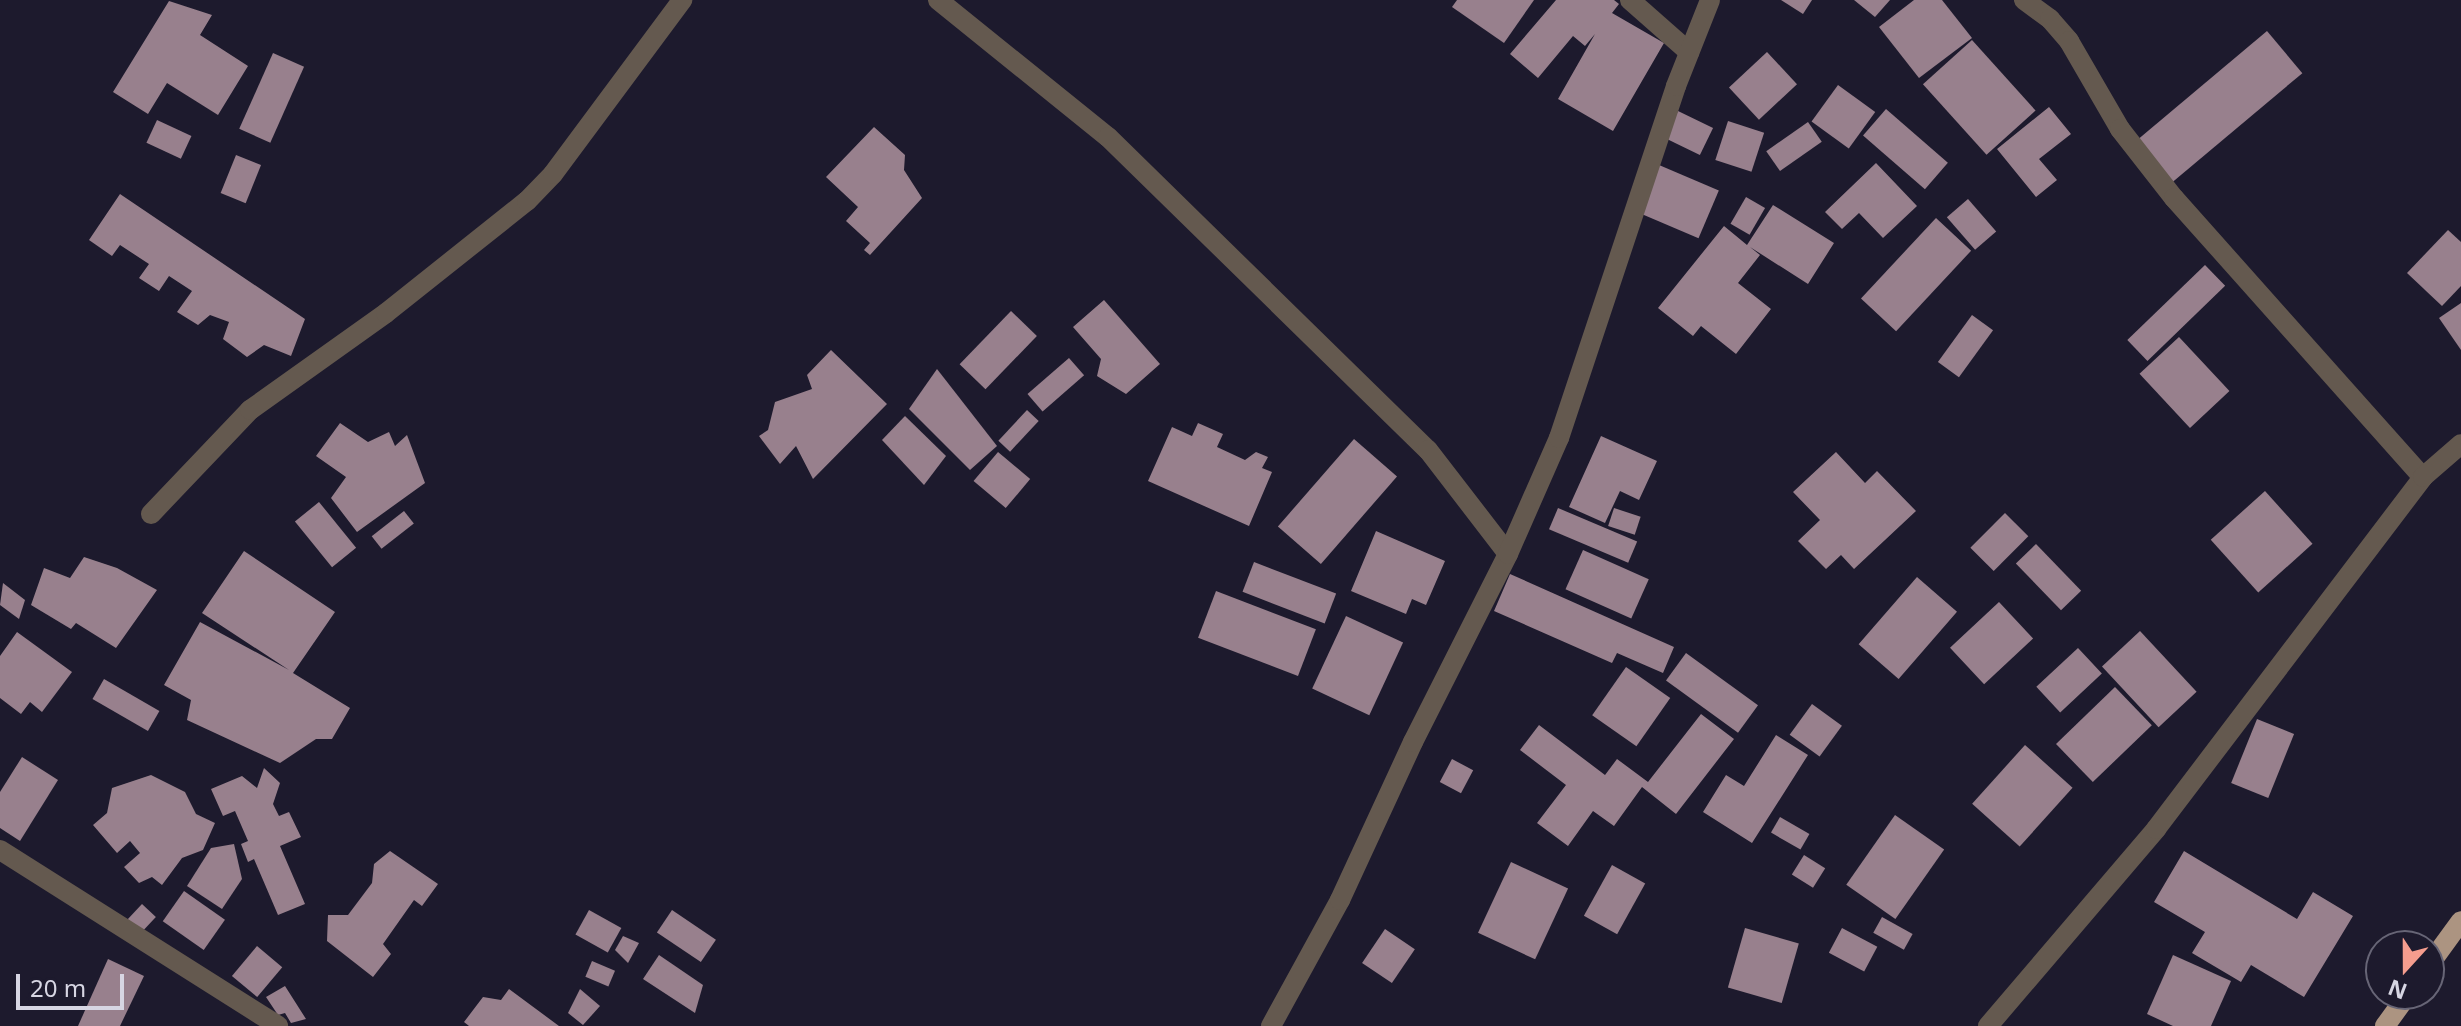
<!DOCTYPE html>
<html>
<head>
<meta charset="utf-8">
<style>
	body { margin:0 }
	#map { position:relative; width:2461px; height:1026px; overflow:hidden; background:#1d1a2d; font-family:"Noto Sans",sans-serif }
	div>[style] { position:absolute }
	.building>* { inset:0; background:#98808d; transform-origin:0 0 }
	.minor>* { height:20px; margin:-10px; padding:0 10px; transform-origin:10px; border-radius:10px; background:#64594f }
	.major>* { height:20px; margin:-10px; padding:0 10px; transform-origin:10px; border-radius:10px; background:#ac9481 }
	span { translate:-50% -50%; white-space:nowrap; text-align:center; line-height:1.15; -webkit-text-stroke:8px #1d1a2d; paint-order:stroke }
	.north { position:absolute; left:2365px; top:930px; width:80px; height:80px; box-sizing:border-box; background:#1d1a2d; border:2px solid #676576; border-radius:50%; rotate:201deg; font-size:22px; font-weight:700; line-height:32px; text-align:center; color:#d7d6e3 }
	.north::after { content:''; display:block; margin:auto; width:28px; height:36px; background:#f59d8e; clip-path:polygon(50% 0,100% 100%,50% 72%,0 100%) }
	.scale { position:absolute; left:16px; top:974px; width:108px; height:36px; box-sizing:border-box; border:4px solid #d7d6e3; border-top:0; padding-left:10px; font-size:24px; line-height:28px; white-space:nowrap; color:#d7d6e3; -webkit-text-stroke:6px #1d1a2d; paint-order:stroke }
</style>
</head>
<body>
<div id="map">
	<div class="building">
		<div style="clip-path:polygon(1457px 0,1534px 0,1504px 43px,1452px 7px)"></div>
		<div style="clip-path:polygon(1556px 0,1614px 0,1619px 4px,1612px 13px,1664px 43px,1613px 131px,1558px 99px,1595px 34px,1585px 46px,1573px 36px,1538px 78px,1510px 54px)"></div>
		<div style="clip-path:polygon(1781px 0,1812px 0,1803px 14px)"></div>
		<div style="clip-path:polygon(1854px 0,1890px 0,1875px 17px)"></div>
		<div style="clip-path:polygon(1914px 0,1942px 0,1972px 38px,1919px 78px,1879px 27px)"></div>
		<div style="clip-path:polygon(169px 1px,212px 15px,200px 35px,248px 66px,218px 115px,167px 83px,148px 114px,113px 92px)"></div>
		<div style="left:2267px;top:31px;width:55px;height:169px;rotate:50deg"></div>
		<div style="left:1972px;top:40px;width:95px;height:66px;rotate:48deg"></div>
		<div style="left:1767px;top:52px;width:44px;height:52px;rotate:47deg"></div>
		<div style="left:273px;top:53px;width:34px;height:83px;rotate:24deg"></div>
		<div style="left:1838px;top:85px;width:46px;height:45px;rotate:36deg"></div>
		<div style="clip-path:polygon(2049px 107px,2071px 134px,2039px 159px,2057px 180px,2036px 197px,1997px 149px)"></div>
		<div style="left:1886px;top:109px;width:82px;height:35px;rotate:41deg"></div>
		<div style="left:1678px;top:111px;width:39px;height:30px;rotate:26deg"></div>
		<div style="left:157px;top:120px;width:38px;height:25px;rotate:25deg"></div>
		<div style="left:1728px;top:121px;width:38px;height:41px;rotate:18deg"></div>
		<div style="left:1808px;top:122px;width:24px;height:51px;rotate:55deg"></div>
		<div style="clip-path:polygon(874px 127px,905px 155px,904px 170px,922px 198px,870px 255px,864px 250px,870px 243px,846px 221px,858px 207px,826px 177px)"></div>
		<div style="left:236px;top:155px;width:27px;height:41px;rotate:22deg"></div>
		<div style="clip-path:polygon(1876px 163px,1917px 206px,1883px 238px,1859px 213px,1842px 229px,1825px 212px)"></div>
		<div style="left:1659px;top:165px;width:65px;height:52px;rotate:23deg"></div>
		<div style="clip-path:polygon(120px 194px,305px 319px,291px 356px,264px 345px,247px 357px,223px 339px,229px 322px,210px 315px,198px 325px,177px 312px,192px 291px,169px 276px,159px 291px,139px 278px,149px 264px,120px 245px,112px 256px,89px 240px)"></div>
		<div style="left:1746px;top:197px;width:22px;height:31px;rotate:30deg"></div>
		<div style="left:1968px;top:199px;width:43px;height:28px;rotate:49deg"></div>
		<div style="clip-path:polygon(1773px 205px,1834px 243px,1808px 284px,1750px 247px,1760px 255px,1738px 283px,1771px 309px,1736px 354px,1701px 326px,1693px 336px,1658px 308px,1724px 226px,1747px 245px)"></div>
		<div style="left:1936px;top:218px;width:48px;height:110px;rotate:43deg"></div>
		<div style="clip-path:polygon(2448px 230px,2461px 242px,2461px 286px,2442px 306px,2407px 273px)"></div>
		<div style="left:2205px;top:265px;width:29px;height:108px;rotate:46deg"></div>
		<div style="clip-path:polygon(1104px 300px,1160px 364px,1126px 394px,1097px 376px,1101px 359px,1073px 327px)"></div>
		<div style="clip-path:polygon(2461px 303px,2461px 350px,2439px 318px)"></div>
		<div style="left:1011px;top:311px;width:36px;height:74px;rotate:44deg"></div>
		<div style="left:1972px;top:315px;width:26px;height:58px;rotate:36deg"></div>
		<div style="left:2179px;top:337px;width:74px;height:54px;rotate:47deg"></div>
		<div style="clip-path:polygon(831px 350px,887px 404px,813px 479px,796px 446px,780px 464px,759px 436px,768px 430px,775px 402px,812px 389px,807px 375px)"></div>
		<div style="left:1069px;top:358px;width:23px;height:55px;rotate:49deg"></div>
		<div style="clip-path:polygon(937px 369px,997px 446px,970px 470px,909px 409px)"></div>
		<div style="left:1027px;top:410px;width:16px;height:42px;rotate:43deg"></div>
		<div style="clip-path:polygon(905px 416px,946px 456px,924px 485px,882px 440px)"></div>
		<div style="clip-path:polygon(340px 423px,368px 442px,389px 432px,395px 446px,407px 435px,425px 483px,357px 532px,331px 498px,346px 477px,316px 456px)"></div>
		<div style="clip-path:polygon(1198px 423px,1223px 434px,1217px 447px,1245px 460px,1256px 452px,1268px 457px,1262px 468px,1272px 472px,1249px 526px,1148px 481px,1172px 427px,1192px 436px)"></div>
		<div style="clip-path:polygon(1601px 436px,1657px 461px,1639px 500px,1620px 491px,1605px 523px,1569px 507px)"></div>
		<div style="left:1354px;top:439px;width:57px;height:116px;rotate:41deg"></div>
		<div style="left:998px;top:452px;width:42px;height:38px;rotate:40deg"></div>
		<div style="clip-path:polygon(1836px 452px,1865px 483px,1877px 471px,1916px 511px,1854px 569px,1841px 555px,1826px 569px,1798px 541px,1820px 520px,1793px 492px)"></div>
		<div style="left:2265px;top:491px;width:71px;height:73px;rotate:48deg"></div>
		<div style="left:319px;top:502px;width:59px;height:31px;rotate:51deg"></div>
		<div style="left:1558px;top:508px;width:86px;height:23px;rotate:23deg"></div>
		<div style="left:1614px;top:508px;width:28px;height:19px;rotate:18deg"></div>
		<div style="left:404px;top:511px;width:16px;height:41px;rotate:52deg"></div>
		<div style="left:2005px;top:513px;width:33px;height:49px;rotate:45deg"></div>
		<div style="clip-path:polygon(1376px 531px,1445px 561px,1426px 605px,1412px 599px,1406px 614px,1351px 591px)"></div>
		<div style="left:2036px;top:544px;width:65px;height:28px;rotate:46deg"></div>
		<div style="left:1583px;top:550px;width:72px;height:43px;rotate:24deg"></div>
		<div style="clip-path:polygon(244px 551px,335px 612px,293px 673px,350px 708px,332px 739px,316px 739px,280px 763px,187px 720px,191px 700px,164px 685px,200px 622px,289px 670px,202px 613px)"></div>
		<div style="clip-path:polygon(84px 557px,117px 568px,157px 590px,116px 648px,76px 623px,71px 629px,31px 605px,44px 568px,70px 578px)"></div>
		<div style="left:1254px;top:562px;width:88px;height:32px;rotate:21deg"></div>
		<div style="clip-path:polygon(1510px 574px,1674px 647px,1663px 673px,1617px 653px,1612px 663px,1494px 611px)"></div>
		<div style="left:1917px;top:577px;width:53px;height:89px;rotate:41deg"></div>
		<div style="clip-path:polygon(3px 583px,25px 600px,19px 619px,0 605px)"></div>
		<div style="left:1216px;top:591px;width:107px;height:50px;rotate:21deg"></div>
		<div style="left:1999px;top:602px;width:50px;height:67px;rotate:47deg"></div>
		<div style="left:1346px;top:616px;width:63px;height:80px;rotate:25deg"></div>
		<div style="left:2140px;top:631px;width:83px;height:52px;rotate:47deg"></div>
		<div style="clip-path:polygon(17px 632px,72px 672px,42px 712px,30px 702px,21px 714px,0 698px,0 656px)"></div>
		<div style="left:2078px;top:648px;width:35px;height:57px;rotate:47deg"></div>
		<div style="left:1686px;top:653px;width:89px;height:34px;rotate:36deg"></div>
		<div style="left:1626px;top:667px;width:54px;height:59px;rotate:35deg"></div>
		<div style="left:104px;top:679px;width:64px;height:23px;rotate:30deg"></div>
		<div style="left:2115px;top:687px;width:53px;height:82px;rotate:46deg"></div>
		<div style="left:1812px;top:704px;width:37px;height:38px;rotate:36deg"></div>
		<div style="clip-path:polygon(1701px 714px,1734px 739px,1676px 814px,1642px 787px,1614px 826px,1593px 811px,1568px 846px,1537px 823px,1566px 785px,1520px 750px,1539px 725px,1605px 775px,1617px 759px,1648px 782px)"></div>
		<div style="left:2257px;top:719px;width:40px;height:69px;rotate:22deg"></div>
		<div style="clip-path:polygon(1776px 735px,1808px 755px,1752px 843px,1703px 812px,1726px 775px,1744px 786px)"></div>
		<div style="left:2025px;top:745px;width:64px;height:79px;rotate:42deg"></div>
		<div style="clip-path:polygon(22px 757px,58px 780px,20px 841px,0 828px,0 792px)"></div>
		<div style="left:1452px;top:759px;width:24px;height:26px;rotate:28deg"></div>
		<div style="clip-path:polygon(264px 768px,280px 783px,273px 804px,279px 816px,289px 812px,301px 837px,280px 846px,305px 904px,278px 915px,254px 859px,248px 862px,241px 844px,248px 841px,235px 811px,223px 816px,211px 789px,242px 776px,257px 788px)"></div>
		<div style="clip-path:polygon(151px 775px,185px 792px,196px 814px,215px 823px,203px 850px,182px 858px,162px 885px,152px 877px,139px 883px,124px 867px,140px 853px,130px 841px,117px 853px,93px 825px,107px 813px,112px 788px)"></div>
		<div style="left:1895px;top:815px;width:60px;height:85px;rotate:35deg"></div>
		<div style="left:1780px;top:817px;width:34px;height:18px;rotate:30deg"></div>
		<div style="clip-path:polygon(234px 844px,242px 879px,222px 909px,187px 886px,211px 848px)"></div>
		<div style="clip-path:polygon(390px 851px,438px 884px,422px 906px,414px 900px,383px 944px,391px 954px,373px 977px,327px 941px,328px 915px,348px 915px,372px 883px,374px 864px)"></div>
		<div style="clip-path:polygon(2184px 851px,2297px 919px,2313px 892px,2353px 916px,2304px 997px,2251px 965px,2241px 982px,2192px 953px,2205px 932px,2154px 902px)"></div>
		<div style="left:1804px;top:855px;width:25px;height:23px;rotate:32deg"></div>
		<div style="left:1511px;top:862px;width:63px;height:78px;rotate:25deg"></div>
		<div style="left:1612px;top:865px;width:38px;height:58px;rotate:29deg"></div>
		<div style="left:184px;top:891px;width:50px;height:37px;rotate:35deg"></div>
		<div style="left:142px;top:904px;width:19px;height:21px;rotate:43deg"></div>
		<div style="left:589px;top:910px;width:37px;height:28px;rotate:29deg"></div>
		<div style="left:672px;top:910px;width:53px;height:27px;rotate:34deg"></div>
		<div style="left:1882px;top:917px;width:35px;height:18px;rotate:29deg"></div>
		<div style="left:1745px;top:928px;width:56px;height:62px;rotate:16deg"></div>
		<div style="left:1842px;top:928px;width:40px;height:28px;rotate:28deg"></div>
		<div style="left:1385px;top:929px;width:36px;height:41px;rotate:34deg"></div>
		<div style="clip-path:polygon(623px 936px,639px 943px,628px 963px,615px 950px)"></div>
		<div style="left:257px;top:946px;width:33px;height:39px;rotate:40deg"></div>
		<div style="clip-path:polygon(659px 955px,703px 985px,695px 1013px,643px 979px)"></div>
		<div style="clip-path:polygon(2173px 955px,2231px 981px,2211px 1026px,2173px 1026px,2147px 1014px)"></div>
		<div style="clip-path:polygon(108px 959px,144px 976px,120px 1026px,78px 1026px)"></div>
		<div style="left:592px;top:961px;width:25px;height:17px;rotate:23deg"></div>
		<div style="clip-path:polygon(285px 986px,306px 1019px,291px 1023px,285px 1013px,278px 1015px,266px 997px)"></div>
		<div style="clip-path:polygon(509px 989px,559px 1026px,469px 1026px,464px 1022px,483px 997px,501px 1000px)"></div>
		<div style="clip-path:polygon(580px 989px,600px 1006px,583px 1025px,568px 1013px)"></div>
	</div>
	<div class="minor">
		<div style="left:938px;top:0;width:218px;rotate:38.9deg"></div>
		<div style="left:1108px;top:137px;width:448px;rotate:44.4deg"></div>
		<div style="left:1428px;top:450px;width:131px;rotate:52.4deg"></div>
		<div style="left:1630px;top:0;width:79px;rotate:41.4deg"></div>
		<div style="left:2024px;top:0;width:32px;rotate:36deg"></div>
		<div style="left:2050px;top:19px;width:29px;rotate:49deg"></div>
		<div style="left:2069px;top:41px;width:102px;rotate:59.9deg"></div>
		<div style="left:2120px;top:129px;width:88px;rotate:52deg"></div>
		<div style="left:2174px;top:198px;width:374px;rotate:48.3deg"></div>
		<div style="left:151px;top:514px;width:144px;rotate:-46.4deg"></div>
		<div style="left:250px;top:410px;width:167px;rotate:-35.5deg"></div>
		<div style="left:386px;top:313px;width:180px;rotate:-38.5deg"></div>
		<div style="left:527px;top:201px;width:37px;rotate:-46deg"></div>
		<div style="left:553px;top:174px;width:217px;rotate:-53.4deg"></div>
		<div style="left:0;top:850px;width:329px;rotate:32.3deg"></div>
		<div style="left:1271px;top:1026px;width:144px;rotate:-61.3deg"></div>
		<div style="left:1340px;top:900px;width:174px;rotate:-65.2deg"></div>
		<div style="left:1413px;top:742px;width:211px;rotate:-63.2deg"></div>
		<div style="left:1508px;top:554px;width:127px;rotate:-66.3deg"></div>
		<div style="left:1559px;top:438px;width:371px;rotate:-71.6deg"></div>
		<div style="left:1676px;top:86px;width:92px;rotate:-68.4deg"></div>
		<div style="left:1988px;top:1026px;width:259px;rotate:-49.5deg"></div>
		<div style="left:2156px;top:829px;width:442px;rotate:-52.8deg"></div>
		<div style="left:2423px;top:477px;width:50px;rotate:-41deg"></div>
	</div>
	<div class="major">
		<div style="left:2429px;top:965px;width:54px;rotate:-54deg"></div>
		<div style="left:2385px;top:1026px;width:39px;rotate:-54deg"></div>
	</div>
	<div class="north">N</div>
	<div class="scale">20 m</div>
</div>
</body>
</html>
